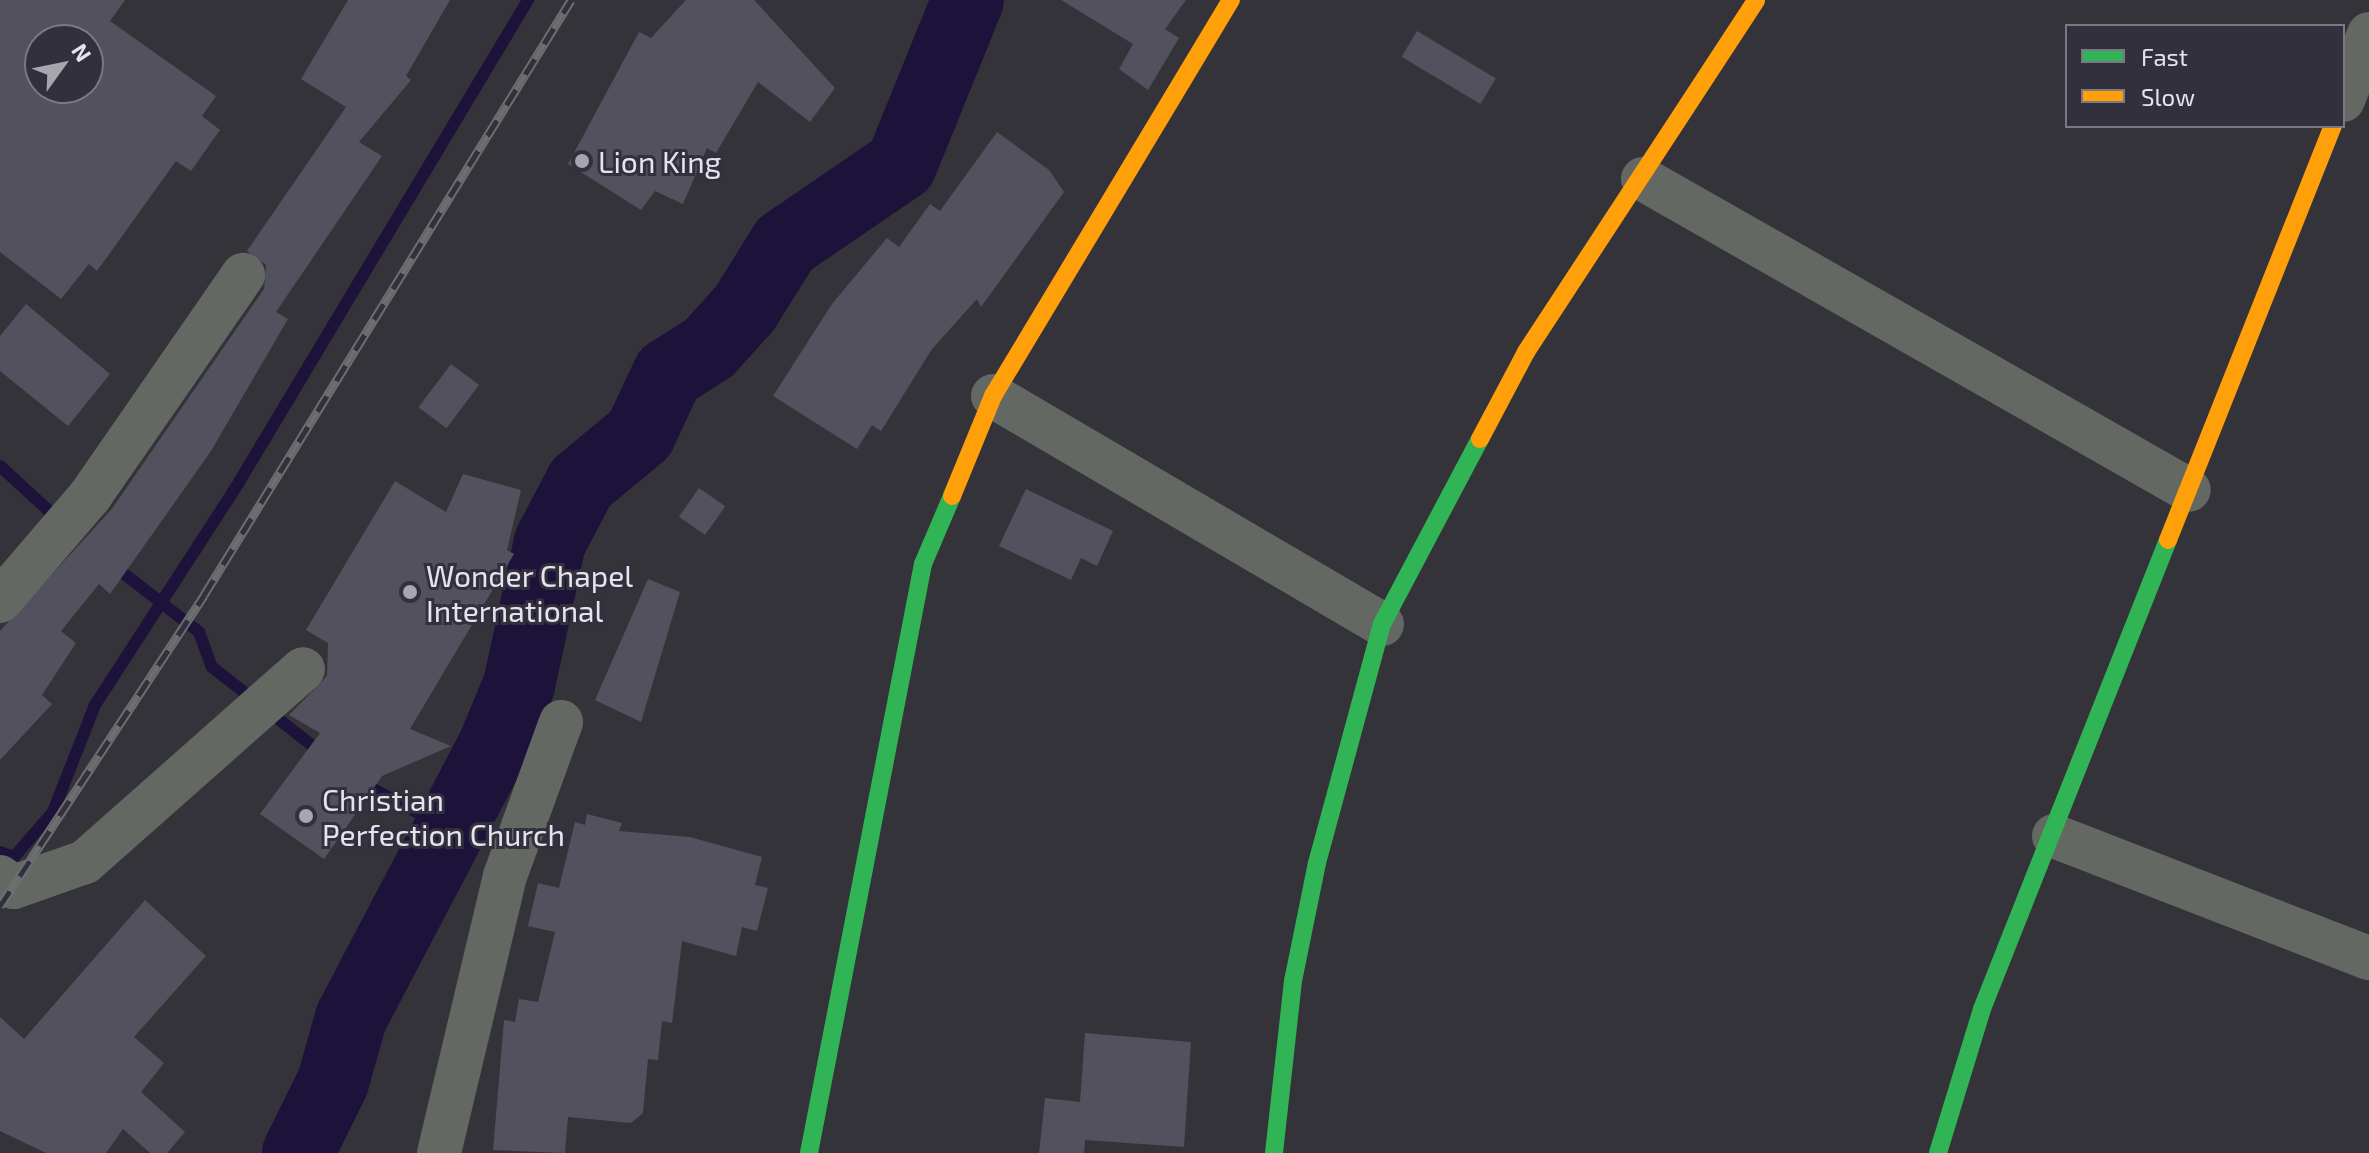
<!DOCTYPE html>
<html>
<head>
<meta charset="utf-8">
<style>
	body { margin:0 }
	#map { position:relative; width:2369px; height:1153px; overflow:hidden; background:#34333a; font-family:"Exo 2",sans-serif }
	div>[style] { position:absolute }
	.stream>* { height:12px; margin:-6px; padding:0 6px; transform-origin:6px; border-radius:6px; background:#1d1239 }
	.river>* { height:72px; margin:-36px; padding:0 36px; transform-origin:36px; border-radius:36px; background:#1d1239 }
	.building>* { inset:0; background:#53515d; transform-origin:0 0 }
	.street>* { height:44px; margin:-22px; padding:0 22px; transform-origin:22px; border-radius:22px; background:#646863 }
	.fast>* { height:18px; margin:-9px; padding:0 9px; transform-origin:9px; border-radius:9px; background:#30b455 }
	.slow>* { height:18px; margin:-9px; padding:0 9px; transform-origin:9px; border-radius:9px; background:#ff9f0a }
	.rail>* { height:9px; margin-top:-4.5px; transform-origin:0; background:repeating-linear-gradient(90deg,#32303d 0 18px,#6c6e6f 0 36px); box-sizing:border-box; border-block:2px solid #6c6e6f }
	.dots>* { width:22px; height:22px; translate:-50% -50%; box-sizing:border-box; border:4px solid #32303d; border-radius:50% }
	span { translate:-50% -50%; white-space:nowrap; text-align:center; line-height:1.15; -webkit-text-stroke:6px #32303d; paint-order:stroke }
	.poi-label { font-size:30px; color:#e5e4ed }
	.left { translate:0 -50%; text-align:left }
	.legend { position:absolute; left:2065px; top:24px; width:280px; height:104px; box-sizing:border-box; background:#32303d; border:2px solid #7a7883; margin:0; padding:10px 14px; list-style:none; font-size:24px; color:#e5e4ed }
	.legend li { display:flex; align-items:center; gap:16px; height:40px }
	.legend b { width:40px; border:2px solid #7a7883 }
	.north { position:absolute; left:24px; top:24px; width:80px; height:80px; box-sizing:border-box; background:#32303d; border:2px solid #7a7883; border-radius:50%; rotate:57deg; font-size:22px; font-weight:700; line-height:32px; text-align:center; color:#e5e4ed }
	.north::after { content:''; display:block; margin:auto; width:28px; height:36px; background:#a7a6ae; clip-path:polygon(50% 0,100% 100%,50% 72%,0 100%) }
</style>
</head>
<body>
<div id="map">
	<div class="stream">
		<div style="left:0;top:466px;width:81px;rotate:42.5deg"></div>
		<div style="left:114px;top:566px;width:108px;rotate:37.8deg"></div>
		<div style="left:199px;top:632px;width:37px;rotate:70deg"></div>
		<div style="left:212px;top:667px;width:141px;rotate:38.1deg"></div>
		<div style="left:360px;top:782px;width:104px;rotate:28deg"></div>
		<div style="left:0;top:852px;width:15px;rotate:20deg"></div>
		<div style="left:14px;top:857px;width:60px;rotate:-49.1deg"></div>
		<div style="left:53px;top:812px;width:115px;rotate:-68.6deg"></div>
		<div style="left:95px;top:705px;width:265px;rotate:-57.1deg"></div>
		<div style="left:239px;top:482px;width:562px;rotate:-59.05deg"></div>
	</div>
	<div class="river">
		<div style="left:298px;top:1153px;width:79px;rotate:-63.8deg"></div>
		<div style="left:333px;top:1082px;width:66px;rotate:-74.3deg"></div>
		<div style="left:351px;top:1018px;width:303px;rotate:-62.3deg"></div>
		<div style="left:492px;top:750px;width:70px;rotate:-67.4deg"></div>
		<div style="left:519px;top:685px;width:146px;rotate:-77.8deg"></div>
		<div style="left:550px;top:542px;width:67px;rotate:-62.3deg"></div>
		<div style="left:581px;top:483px;width:77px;rotate:-39.7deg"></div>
		<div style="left:640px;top:434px;width:66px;rotate:-65deg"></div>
		<div style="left:668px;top:374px;width:49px;rotate:-32.4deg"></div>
		<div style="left:709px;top:348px;width:54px;rotate:-48deg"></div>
		<div style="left:745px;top:308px;width:75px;rotate:-58deg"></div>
		<div style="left:785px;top:244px;width:140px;rotate:-34.3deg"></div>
		<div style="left:901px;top:165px;width:178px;rotate:-67.9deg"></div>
	</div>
	<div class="building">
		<div style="clip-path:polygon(evenodd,0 0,125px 0,110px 21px,216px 96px,202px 116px,220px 130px,191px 171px,176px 161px,97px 271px,89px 264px,61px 299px,0 252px,0 0,40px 40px,88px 40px,88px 88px,40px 88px,40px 40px)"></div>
		<div style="clip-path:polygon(348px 0,450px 0,406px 76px,411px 80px,359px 142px,382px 156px,276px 312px,288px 319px,211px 451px,110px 594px,99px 584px,61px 631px,76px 643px,42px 695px,52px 704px,0 760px,0 631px,111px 510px,264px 289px,266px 265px,247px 251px,346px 107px,301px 79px)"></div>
		<div style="clip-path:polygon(686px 0,754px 0,835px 88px,810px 122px,758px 82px,716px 153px,707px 148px,683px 204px,655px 191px,641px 210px,568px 164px,639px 32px,651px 38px)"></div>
		<div style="clip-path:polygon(1061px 0,1186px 0,1165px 29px,1179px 38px,1148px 90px,1119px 69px,1133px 44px)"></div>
		<div style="left:1417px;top:31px;width:92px;height:30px;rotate:31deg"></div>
		<div style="clip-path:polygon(997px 132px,1049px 170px,1064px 192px,981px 307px,977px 299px,932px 349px,881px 431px,872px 425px,857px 449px,773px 396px,832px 304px,887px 238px,899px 247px,930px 204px,940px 211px)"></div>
		<div style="clip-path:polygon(26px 304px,110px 374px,68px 426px,0 371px,0 336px)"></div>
		<div style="left:451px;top:364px;width:35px;height:54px;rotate:37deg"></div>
		<div style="clip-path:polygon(463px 474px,521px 490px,507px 550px,514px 554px,410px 729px,451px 746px,382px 776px,324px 859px,260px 814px,320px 733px,289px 715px,327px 676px,328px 643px,306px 630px,395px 481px,446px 512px)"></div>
		<div style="left:699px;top:488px;width:32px;height:35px;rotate:35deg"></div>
		<div style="clip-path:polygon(1026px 489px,1113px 531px,1097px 566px,1081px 558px,1071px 580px,999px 546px)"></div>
		<div style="clip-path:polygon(648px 579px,680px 592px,641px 722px,595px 700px)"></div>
		<div style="clip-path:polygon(587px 814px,622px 823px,619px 831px,690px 837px,762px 857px,755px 885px,768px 888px,757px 931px,742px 927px,736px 956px,682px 941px,672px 1023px,662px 1021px,658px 1060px,648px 1059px,643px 1113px,631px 1123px,568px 1117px,565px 1153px,493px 1150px,504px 1020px,515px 1022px,519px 999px,538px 1002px,555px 932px,528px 926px,538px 883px,559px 888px,575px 822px,585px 825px)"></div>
		<div style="clip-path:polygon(145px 900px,206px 956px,134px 1037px,164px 1063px,141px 1092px,185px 1132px,167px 1153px,150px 1153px,123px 1129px,106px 1153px,46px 1153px,0 1131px,0 1017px,24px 1039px)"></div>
		<div style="clip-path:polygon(1085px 1033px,1191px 1042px,1184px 1147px,1085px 1140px,1084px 1153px,1039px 1153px,1045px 1098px,1080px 1102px)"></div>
	</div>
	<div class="street">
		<div style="left:2343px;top:100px;width:71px;rotate:-68.5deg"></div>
		<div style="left:1643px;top:179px;width:628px;rotate:29.67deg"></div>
		<div style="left:993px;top:396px;width:451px;rotate:30.4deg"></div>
		<div style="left:0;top:601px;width:138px;rotate:-49.4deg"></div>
		<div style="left:90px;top:496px;width:269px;rotate:-55.3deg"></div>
		<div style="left:2054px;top:836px;width:338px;rotate:21.2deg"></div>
		<div style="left:0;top:877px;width:17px;rotate:36deg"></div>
		<div style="left:14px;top:887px;width:75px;rotate:-19.4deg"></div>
		<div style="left:85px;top:862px;width:291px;rotate:-41.5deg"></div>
		<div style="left:439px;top:1153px;width:285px;rotate:-76.6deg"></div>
		<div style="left:505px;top:876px;width:164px;rotate:-70deg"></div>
	</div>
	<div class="fast">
		<div style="left:809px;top:1153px;width:600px;rotate:-79.05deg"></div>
		<div style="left:923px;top:564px;width:74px;rotate:-66.9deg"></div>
		<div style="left:1274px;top:1153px;width:173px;rotate:-83.7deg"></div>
		<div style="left:1293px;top:981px;width:120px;rotate:-78.5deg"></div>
		<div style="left:1317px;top:863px;width:248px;rotate:-74.8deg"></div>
		<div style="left:1382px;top:624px;width:209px;rotate:-62.1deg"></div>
		<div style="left:1938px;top:1153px;width:151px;rotate:-73deg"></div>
		<div style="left:1982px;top:1009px;width:505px;rotate:-68.37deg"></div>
	</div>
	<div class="slow">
		<div style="left:1480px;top:439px;width:98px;rotate:-62.1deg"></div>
		<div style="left:1526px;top:352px;width:420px;rotate:-56.8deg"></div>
		<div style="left:952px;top:496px;width:108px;rotate:-67.7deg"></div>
		<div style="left:993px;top:396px;width:462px;rotate:-59deg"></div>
		<div style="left:2168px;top:540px;width:446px;rotate:-68.3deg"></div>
	</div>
	<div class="rail">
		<div style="left:0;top:906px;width:372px;rotate:-56.7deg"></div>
		<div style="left:204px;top:595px;width:699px;rotate:-58.33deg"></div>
	</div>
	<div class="dots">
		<div style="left:582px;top:161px;background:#a7a6ae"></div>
		<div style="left:410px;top:592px;background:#a7a6ae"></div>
		<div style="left:306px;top:816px;background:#a7a6ae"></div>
	</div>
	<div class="poi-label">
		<span class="left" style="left:598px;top:161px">Lion King</span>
		<span class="left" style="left:426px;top:592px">Wonder Chapel<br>International</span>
		<span class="left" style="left:322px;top:816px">Christian<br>Perfection Church</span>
	</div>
	<ul class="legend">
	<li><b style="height:10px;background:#30b455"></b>Fast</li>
	<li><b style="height:10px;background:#ff9f0a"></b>Slow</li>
	</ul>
	<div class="north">N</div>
</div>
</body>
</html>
